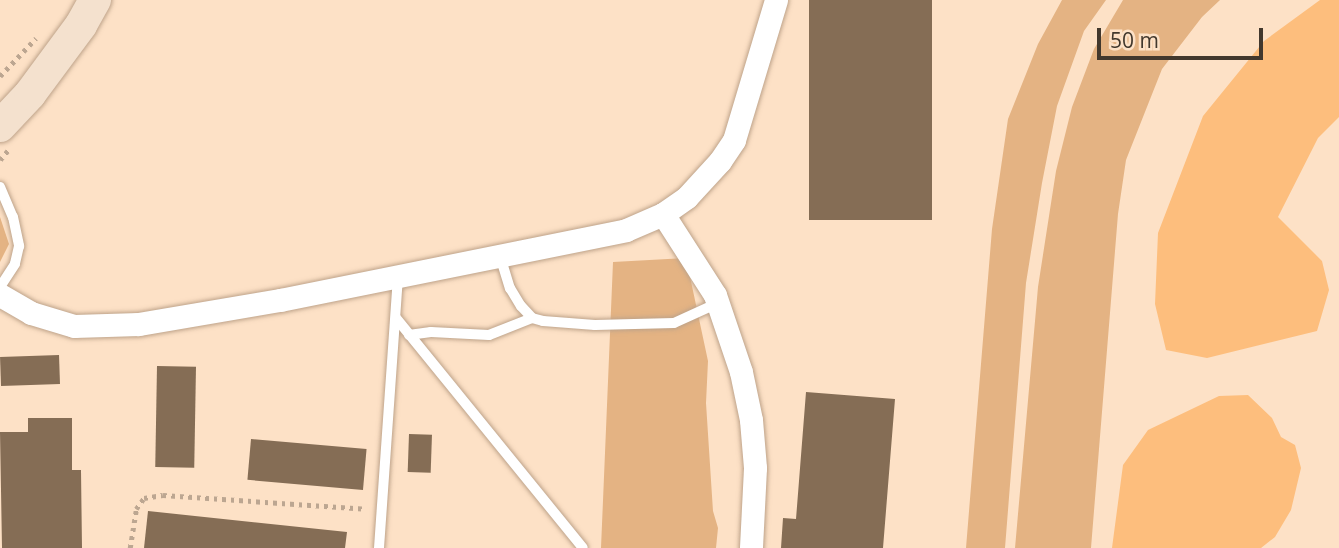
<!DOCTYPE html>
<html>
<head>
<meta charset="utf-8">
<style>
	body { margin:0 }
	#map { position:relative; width:1339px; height:548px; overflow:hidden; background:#fde1c6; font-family:"Open Sans",sans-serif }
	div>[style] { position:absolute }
	.green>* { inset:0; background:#e4b383 }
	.water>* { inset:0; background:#fdbe7d }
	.building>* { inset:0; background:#856d55; transform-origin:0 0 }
	.path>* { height:4.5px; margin-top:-2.25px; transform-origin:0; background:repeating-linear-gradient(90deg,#bca691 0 3.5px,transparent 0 8.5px) }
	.roads { filter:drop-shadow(0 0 2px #bea38a) drop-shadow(0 0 2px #bea38a) }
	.lane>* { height:10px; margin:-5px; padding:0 5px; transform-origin:5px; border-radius:5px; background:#fff }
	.street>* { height:23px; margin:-11.5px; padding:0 11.5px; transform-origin:11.5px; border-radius:11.5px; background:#fff }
	.secondary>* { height:32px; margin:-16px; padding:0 16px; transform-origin:16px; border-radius:16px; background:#f4e1ce }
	span { translate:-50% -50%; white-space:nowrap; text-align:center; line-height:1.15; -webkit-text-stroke:7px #fde1c6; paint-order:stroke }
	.scale { position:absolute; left:1097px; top:28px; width:166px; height:32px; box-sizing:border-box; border:4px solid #42382d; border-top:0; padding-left:9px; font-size:21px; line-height:24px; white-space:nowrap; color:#42382d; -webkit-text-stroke:5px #fde1c6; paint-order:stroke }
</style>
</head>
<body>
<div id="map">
	<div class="green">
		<div style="clip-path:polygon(1062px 0,1106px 0,1084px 31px,1057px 106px,1042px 183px,1026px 283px,1005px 548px,966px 548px,992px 229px,1008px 119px,1038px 44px)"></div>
		<div style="clip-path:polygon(1123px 0,1220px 0,1202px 17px,1162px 69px,1126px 160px,1118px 214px,1091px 548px,1015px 548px,1038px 287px,1056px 171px,1072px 107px,1094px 49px)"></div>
		<div style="clip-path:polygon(0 217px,9px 244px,0 262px)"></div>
		<div style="clip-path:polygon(686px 258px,708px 361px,706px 403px,713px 511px,718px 528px,716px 548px,601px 548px,613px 262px)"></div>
	</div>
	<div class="water">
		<div style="clip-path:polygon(1320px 0,1339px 0,1339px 117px,1318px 138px,1278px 217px,1322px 261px,1329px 290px,1317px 331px,1207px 358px,1166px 350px,1155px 304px,1158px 233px,1203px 116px,1264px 41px)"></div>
		<div style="clip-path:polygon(1248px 395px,1272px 418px,1281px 437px,1295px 445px,1301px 468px,1291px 510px,1275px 537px,1261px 548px,1112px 548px,1123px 465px,1148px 430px,1219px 396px)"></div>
	</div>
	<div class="building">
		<div style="left:809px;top:0;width:123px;height:220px"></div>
		<div style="left:59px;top:355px;width:29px;height:59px;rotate:88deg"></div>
		<div style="left:157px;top:366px;width:39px;height:101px;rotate:1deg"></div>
		<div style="clip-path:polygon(806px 392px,895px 399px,883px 548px,781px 548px,783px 518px,796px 519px)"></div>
		<div style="clip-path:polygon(28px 418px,72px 418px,72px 470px,81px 470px,82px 548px,2px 548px,0 432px,28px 432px)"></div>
		<div style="left:409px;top:434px;width:23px;height:38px;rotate:2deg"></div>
		<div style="left:251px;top:439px;width:116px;height:41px;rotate:5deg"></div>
		<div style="clip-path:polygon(148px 511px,347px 532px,345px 548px,144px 548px)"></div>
	</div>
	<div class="path">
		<div style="left:0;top:76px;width:52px;rotate:-46.5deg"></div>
		<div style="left:0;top:160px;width:13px;rotate:-51deg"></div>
		<div style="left:130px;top:548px;width:39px;rotate:-81deg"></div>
		<div style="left:136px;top:509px;width:14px;rotate:-54deg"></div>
		<div style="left:144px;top:498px;width:19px;rotate:-9deg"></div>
		<div style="left:163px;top:495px;width:203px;rotate:3.9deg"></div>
	</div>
	<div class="roads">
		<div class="lane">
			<div style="left:0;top:187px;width:33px;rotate:67deg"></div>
			<div style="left:13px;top:217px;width:30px;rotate:78deg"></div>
			<div style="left:19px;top:246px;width:18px;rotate:103deg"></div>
			<div style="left:15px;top:264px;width:27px;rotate:123deg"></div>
			<div style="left:500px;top:256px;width:34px;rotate:73deg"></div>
			<div style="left:510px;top:288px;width:21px;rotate:59deg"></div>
			<div style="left:521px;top:306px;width:16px;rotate:47deg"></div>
			<div style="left:532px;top:318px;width:11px;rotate:15deg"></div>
			<div style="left:543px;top:321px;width:52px;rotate:4.4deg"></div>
			<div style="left:595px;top:325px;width:79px;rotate:-1.5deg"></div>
			<div style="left:674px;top:323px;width:48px;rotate:-24.4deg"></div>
			<div style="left:396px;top:318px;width:296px;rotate:50.9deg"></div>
			<div style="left:409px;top:335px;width:22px;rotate:-8deg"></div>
			<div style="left:431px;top:332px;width:58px;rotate:3deg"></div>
			<div style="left:489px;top:335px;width:46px;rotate:-21.6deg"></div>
			<div style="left:379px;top:548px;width:274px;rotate:-86deg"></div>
		</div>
		<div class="street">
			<div style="left:663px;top:214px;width:96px;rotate:57.3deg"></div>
			<div style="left:715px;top:295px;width:81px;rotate:71.3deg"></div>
			<div style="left:741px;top:372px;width:49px;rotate:78.2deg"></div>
			<div style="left:751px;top:420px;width:48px;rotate:85.2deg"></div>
			<div style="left:755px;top:468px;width:80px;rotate:92.9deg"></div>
			<div style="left:0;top:295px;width:36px;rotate:30deg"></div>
			<div style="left:31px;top:313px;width:45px;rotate:16.8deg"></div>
			<div style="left:74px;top:326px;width:65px;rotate:-1.8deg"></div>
			<div style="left:139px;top:324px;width:143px;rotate:-9.7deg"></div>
			<div style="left:280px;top:300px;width:353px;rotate:-11.4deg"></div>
			<div style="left:626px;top:230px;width:40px;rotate:-23.4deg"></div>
			<div style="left:663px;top:214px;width:29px;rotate:-35deg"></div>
			<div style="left:687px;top:197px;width:49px;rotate:-47.5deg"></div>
			<div style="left:720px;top:161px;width:25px;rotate:-56deg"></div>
			<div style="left:734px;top:140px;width:146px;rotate:-73.3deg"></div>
		</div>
		<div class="secondary">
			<div style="left:0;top:126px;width:44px;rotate:-46.8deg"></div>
			<div style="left:30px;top:94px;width:86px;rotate:-53.5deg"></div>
			<div style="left:81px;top:25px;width:29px;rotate:-61deg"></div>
		</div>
	</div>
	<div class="scale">50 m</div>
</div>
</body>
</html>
